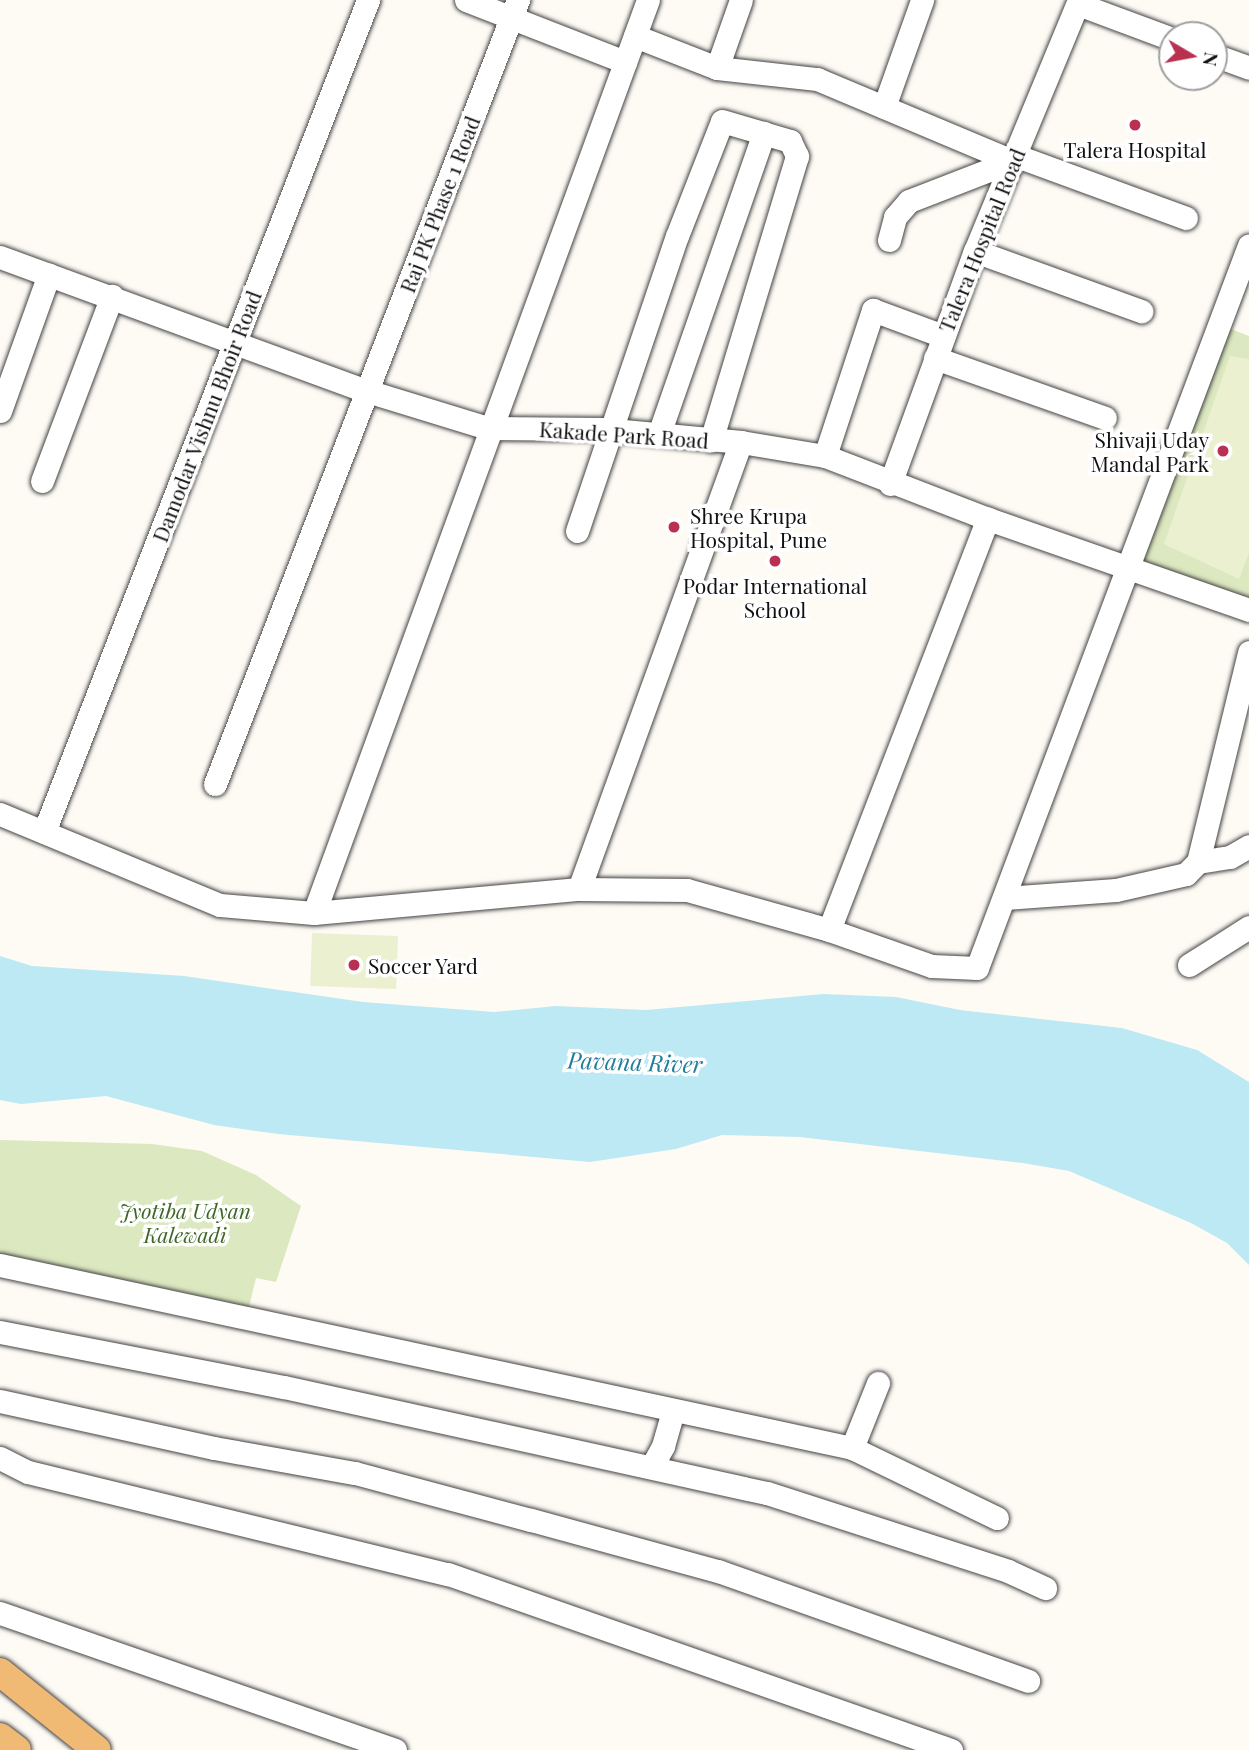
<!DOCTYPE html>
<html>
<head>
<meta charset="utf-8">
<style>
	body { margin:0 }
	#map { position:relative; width:1249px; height:1750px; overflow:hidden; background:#fefbf5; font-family:"Playfair Display",serif }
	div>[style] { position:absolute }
	.green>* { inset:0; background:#dce8c0 }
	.pitch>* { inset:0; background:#ebf0d1; transform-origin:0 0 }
	.water>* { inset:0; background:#bce9f3 }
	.roads { filter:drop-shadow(0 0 2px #444) drop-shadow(0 0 2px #444) }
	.minor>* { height:23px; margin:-11.5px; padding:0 11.5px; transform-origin:11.5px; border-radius:11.5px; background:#fff }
	.major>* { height:28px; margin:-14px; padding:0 14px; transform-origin:14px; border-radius:14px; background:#f0b974 }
	.dots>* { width:19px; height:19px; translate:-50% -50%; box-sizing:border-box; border:4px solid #fff; border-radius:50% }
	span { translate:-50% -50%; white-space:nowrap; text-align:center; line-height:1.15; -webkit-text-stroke:7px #fff; paint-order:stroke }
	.poi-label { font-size:21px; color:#111 }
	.right { translate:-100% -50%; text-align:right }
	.left { translate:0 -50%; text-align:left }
	.street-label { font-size:21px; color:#111 }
	.park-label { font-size:21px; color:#3e6624; font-style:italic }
	.water-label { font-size:23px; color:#207e9c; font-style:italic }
	.north { position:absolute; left:1158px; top:21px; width:70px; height:70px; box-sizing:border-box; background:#fff; border:2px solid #a0a0a0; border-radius:50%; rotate:100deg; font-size:19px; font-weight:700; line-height:28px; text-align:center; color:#111 }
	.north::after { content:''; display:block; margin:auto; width:24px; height:32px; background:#ba3051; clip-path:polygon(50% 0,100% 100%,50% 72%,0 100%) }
</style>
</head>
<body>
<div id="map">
	<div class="green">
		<div style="clip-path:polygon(1220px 325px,1249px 336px,1249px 610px,1126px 566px)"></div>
		<div style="clip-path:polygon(0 1140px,152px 1144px,202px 1151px,256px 1175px,301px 1206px,276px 1282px,256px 1278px,248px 1311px,0 1254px)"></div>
	</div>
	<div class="pitch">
		<div style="clip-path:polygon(1230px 356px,1249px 359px,1249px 553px,1239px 579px,1164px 544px)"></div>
		<div style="left:398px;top:936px;width:53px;height:86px;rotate:92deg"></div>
	</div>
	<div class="water">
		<div style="clip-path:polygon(0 956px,32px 966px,184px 976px,363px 1002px,494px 1012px,556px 1006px,646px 1010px,824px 994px,896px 997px,960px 1010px,1122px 1028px,1197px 1050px,1249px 1082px,1249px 1265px,1227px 1243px,1191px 1223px,1069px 1171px,1023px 1163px,800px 1137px,722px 1135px,676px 1149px,590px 1162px,278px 1134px,214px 1125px,106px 1096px,21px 1104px,0 1100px)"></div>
	</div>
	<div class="roads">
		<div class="minor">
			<div style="left:466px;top:0;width:171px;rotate:21.3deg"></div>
			<div style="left:1078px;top:4px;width:100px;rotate:20.4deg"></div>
			<div style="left:635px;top:36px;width:88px;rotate:21.3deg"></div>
			<div style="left:717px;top:68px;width:101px;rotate:6.3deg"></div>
			<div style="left:817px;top:79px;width:212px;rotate:22.8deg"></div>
			<div style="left:1214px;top:55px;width:37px;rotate:20deg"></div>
			<div style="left:717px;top:68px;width:72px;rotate:-70.6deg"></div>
			<div style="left:884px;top:107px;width:114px;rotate:-70.4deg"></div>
			<div style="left:1014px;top:155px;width:183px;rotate:20.1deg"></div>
			<div style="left:889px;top:240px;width:24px;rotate:-75deg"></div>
			<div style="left:895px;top:217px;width:21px;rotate:-49deg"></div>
			<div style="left:909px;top:201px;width:110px;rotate:-21.2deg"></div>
			<div style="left:975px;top:251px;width:177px;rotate:19.9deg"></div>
			<div style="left:0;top:257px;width:391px;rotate:20.1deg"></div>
			<div style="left:367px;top:391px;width:127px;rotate:17deg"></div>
			<div style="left:488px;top:428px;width:114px;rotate:0.5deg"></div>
			<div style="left:602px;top:429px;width:140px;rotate:5.3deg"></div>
			<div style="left:741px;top:442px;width:85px;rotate:9.5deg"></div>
			<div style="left:825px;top:456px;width:175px;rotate:21.1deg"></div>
			<div style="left:988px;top:519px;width:276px;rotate:19.2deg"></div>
			<div style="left:935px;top:358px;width:180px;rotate:19.4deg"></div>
			<div style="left:0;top:411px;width:145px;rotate:-70.3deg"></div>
			<div style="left:659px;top:434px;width:319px;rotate:-70.8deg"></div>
			<div style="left:825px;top:456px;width:154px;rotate:-71.8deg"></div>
			<div style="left:873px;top:310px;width:75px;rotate:20.4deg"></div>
			<div style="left:42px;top:481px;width:198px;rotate:-69.3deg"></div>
			<div style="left:890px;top:484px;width:248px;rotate:-70deg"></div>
			<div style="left:975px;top:251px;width:272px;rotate:-67.5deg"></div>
			<div style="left:577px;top:531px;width:311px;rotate:-71.3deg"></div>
			<div style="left:677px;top:236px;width:123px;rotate:-68.6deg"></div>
			<div style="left:722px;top:121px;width:71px;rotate:16.4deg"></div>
			<div style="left:790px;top:141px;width:17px;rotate:65deg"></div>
			<div style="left:797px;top:156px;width:297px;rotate:106.8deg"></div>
			<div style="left:215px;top:784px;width:841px;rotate:-68.87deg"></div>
			<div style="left:0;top:814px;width:238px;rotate:22.5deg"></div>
			<div style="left:220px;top:905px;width:94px;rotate:4.9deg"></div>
			<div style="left:314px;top:913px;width:266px;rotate:-5.2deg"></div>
			<div style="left:579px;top:889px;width:108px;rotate:0.5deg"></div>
			<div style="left:687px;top:890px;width:148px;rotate:15.7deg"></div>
			<div style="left:829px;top:930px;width:109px;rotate:19.3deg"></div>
			<div style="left:932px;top:966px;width:45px;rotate:2.5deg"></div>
			<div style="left:977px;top:968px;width:772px;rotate:-69.38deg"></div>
			<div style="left:44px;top:832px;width:893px;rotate:-68.72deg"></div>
			<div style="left:1198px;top:862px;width:216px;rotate:-76.3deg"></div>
			<div style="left:579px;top:889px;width:475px;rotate:-70.1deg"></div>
			<div style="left:1005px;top:898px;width:111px;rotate:-4.1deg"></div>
			<div style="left:1116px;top:890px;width:72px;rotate:-12.9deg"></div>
			<div style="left:1186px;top:874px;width:17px;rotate:-45deg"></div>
			<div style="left:1198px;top:862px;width:32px;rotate:-9deg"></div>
			<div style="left:1230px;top:857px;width:22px;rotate:-30deg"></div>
			<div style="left:314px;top:913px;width:972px;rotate:-69.91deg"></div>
			<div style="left:829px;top:930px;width:441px;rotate:-68.9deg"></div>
			<div style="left:1189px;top:965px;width:71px;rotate:-32.3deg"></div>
			<div style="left:0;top:1265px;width:871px;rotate:12.12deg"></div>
			<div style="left:852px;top:1448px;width:161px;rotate:25.8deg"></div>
			<div style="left:0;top:1332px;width:289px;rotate:11deg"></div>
			<div style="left:284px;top:1387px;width:494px;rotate:12.4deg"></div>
			<div style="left:767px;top:1493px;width:253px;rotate:17.9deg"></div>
			<div style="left:1008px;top:1571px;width:41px;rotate:24.7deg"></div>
			<div style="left:0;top:1401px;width:219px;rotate:12.4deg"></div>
			<div style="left:214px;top:1448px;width:143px;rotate:10.1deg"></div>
			<div style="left:355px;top:1473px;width:182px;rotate:15deg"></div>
			<div style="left:531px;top:1520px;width:194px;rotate:15.3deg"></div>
			<div style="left:718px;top:1571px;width:329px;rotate:19.5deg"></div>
			<div style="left:852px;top:1448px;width:70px;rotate:-68.2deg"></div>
			<div style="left:0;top:1458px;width:31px;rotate:27deg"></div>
			<div style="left:28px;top:1472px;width:432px;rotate:13.7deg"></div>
			<div style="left:448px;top:1574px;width:533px;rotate:19.28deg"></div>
			<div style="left:652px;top:1466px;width:23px;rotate:-61deg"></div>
			<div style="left:663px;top:1446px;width:37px;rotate:-74deg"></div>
			<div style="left:0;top:1613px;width:418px;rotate:19.1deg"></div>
		</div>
		<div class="major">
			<div style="left:0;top:1672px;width:124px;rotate:38.8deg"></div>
			<div style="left:0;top:1737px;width:21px;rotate:37deg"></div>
		</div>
	</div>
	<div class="dots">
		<div style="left:1135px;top:125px;background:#ba3051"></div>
		<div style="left:1223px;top:451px;background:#ba3051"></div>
		<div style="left:674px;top:527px;background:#ba3051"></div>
		<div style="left:775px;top:561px;background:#ba3051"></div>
		<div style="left:354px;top:965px;background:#ba3051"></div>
	</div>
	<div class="poi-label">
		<span style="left:1135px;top:149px">Talera Hospital</span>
		<span class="right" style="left:1209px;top:451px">Shivaji Uday<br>Mandal Park</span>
		<span class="left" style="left:690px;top:527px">Shree Krupa<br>Hospital, Pune</span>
		<span style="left:775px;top:597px">Podar International<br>School</span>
		<span class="left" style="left:368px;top:965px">Soccer Yard</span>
	</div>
	<div class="street-label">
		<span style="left:439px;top:204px;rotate:-69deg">Raj PK Phase 1 Road</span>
		<span style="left:981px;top:240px;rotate:-68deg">Talera Hospital Road</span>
		<span style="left:206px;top:416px;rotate:-69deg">Damodar Vishnu Bhoir Road</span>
		<span style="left:624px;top:434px;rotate:4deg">Kakade Park Road</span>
	</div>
	<div class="park-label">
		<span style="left:185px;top:1222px">Jyotiba Udyan<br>Kalewadi</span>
	</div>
	<div class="water-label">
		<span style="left:635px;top:1062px;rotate:2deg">Pavana River</span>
	</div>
	<div class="north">N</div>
</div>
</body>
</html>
